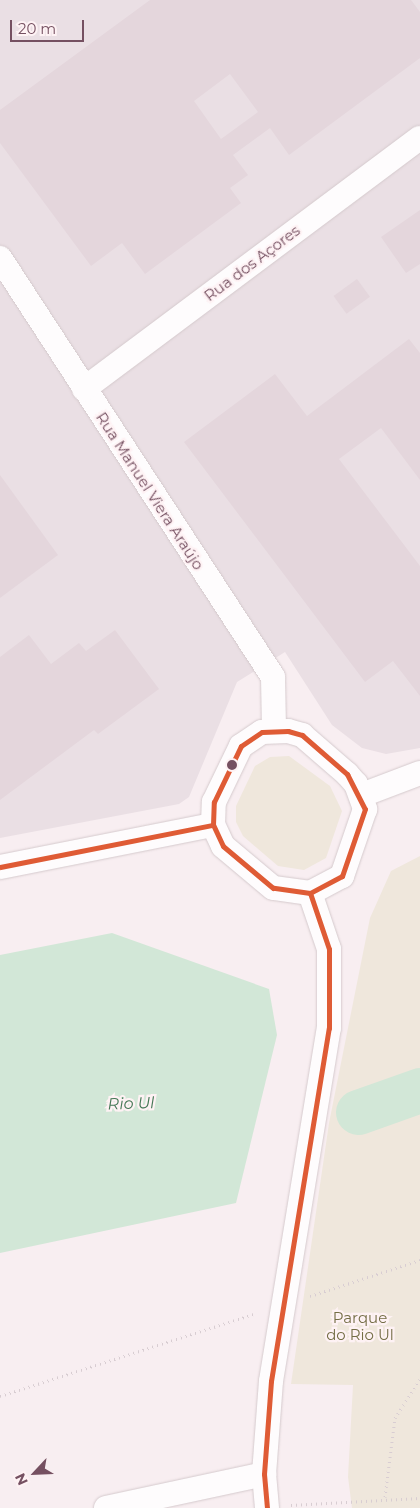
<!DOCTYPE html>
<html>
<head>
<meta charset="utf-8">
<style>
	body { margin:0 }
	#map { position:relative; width:420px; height:1508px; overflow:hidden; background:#f8eef1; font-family:Montserrat,sans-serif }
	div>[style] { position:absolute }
	.industrial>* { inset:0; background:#eadfe4 }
	.green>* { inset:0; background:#efe7dc }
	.water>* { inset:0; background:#d2e7d7 }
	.river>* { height:45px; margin:-22.5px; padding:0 22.5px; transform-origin:22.5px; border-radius:22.5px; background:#d2e7d7 }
	.building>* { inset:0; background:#e4d6dc; transform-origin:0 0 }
	.path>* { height:3px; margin-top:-1.5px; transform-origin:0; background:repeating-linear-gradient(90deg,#d8cdd2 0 1px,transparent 0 5px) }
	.roads { filter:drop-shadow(0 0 1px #d5cacd) drop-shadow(0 0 1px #d5cacd) }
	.minor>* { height:24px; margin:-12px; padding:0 12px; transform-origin:12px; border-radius:12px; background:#fefcfd }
	.bus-1>* { height:5px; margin:-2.5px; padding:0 2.5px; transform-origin:2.5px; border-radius:2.5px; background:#df5b35 }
	.dots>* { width:14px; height:14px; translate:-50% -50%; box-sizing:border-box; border:2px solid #fef2f4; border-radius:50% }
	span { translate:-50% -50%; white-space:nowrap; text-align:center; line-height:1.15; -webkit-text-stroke:4.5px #fef2f4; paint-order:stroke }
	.street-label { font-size:15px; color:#755061 }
	.park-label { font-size:15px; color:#746e46 }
	.water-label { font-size:16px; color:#457856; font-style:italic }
	.north { position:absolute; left:10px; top:1448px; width:50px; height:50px; -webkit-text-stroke:4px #fef2f4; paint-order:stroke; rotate:245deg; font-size:14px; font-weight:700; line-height:20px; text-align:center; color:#755061 }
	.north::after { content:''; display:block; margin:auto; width:18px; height:22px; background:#755061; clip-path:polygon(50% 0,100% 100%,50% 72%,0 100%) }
	.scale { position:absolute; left:10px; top:20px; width:74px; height:22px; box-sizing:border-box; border:2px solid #755061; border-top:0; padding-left:6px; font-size:15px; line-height:18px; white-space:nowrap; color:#755061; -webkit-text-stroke:4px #fef2f4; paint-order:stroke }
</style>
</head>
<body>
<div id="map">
	<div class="industrial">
		<div style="clip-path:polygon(0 0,420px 0,420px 748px,386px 754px,362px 748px,332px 725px,285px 652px,237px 682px,189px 797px,179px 804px,0 838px)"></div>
	</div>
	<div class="green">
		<div style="clip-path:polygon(289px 756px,330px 786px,342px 811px,326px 858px,304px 870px,278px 866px,243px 836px,236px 822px,236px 806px,255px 766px,270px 757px)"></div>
		<div style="clip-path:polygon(420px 856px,420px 1508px,352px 1508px,348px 1477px,353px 1385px,291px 1384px,329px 1123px,370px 918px,391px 871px)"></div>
	</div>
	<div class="water">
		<div style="clip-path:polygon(112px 933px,269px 989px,277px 1035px,236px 1203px,0 1253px,0 955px)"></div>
	</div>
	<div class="river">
		<div style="left:358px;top:1112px;width:66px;rotate:-19.5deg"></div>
	</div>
	<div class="building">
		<div style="clip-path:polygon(evenodd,150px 0,411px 0,420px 12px,420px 58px,289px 155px,270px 128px,233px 155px,248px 175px,230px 188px,241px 203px,145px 274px,122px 243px,91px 266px,0 143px,0 110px,150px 0,230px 74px,258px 112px,221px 139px,194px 101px,230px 74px)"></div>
		<div style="clip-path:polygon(420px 210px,420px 264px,406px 273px,381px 237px)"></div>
		<div style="left:357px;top:279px;width:22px;height:29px;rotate:54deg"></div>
		<div style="clip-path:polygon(409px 339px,420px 353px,420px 480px,381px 428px,339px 459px,420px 566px,420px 696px,393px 661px,365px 682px,184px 442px,275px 374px,307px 416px)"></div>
		<div style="clip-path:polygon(0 475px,58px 555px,0 598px)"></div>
		<div style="clip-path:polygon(115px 630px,159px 689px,98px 734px,94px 730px,0 800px,0 657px,29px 635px,51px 664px,79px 643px,86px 651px)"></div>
	</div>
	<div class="path">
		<div style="left:310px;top:1296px;width:116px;rotate:-18.1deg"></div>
		<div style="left:0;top:1396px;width:267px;rotate:-17.9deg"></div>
		<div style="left:385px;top:1497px;width:80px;rotate:-82.8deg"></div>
		<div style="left:395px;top:1418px;width:46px;rotate:-57.3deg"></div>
		<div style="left:291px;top:1505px;width:129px;rotate:-3.1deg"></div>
	</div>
	<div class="roads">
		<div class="minor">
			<div style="left:0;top:258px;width:500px;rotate:56.91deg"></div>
			<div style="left:273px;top:677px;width:53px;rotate:88.9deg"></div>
			<div style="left:84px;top:389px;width:419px;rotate:-36.8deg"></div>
			<div style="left:288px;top:731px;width:15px;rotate:16deg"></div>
			<div style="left:302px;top:735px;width:60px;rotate:40.9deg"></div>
			<div style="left:347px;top:774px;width:13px;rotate:48deg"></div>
			<div style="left:356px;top:784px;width:27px;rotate:70deg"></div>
			<div style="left:365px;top:809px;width:71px;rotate:108.9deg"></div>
			<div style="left:342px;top:876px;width:36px;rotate:152deg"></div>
			<div style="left:310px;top:893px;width:37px;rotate:-172deg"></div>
			<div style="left:273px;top:888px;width:65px;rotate:-140deg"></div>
			<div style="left:223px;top:846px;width:23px;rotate:-115deg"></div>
			<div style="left:213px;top:825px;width:23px;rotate:-88deg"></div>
			<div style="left:214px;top:802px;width:62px;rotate:-64.3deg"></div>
			<div style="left:241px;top:746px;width:25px;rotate:-34deg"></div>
			<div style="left:262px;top:732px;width:26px;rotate:-2deg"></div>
			<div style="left:362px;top:795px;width:62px;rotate:-20.8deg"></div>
			<div style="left:0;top:867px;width:217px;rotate:-11.2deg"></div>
			<div style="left:106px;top:1508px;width:162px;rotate:-12.1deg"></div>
			<div style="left:267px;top:1508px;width:34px;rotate:-95deg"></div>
			<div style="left:264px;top:1474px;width:93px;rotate:-85.7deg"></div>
			<div style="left:271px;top:1381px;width:358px;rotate:-80.7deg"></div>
			<div style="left:329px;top:1028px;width:79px;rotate:-90deg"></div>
			<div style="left:329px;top:949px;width:59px;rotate:-108.7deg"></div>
		</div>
	</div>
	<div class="bus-1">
		<div style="left:288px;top:731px;width:15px;rotate:16deg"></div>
		<div style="left:302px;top:735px;width:60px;rotate:40.9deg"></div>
		<div style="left:347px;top:774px;width:39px;rotate:63deg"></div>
		<div style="left:365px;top:809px;width:71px;rotate:108.9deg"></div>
		<div style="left:342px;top:876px;width:36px;rotate:152deg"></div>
		<div style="left:310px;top:893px;width:37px;rotate:-172deg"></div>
		<div style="left:273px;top:888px;width:65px;rotate:-140deg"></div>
		<div style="left:223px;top:846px;width:23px;rotate:-115deg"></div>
		<div style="left:213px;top:825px;width:23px;rotate:-88deg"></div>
		<div style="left:214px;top:802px;width:62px;rotate:-64.3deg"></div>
		<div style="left:241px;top:746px;width:25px;rotate:-34deg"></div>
		<div style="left:262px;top:732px;width:26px;rotate:-2deg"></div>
		<div style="left:0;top:867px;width:217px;rotate:-11.2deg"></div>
		<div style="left:267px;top:1508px;width:34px;rotate:-95deg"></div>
		<div style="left:264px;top:1474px;width:93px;rotate:-85.7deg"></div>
		<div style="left:271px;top:1381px;width:358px;rotate:-80.7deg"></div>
		<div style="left:329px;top:1028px;width:79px;rotate:-90deg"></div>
		<div style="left:329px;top:949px;width:59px;rotate:-108.7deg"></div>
	</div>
	<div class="dots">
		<div style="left:232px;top:765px;background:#755061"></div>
	</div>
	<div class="street-label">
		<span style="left:252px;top:263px;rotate:-37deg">Rua dos Açores</span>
		<span style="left:150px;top:491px;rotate:57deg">Rua Manuel Viera Araújo</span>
	</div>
	<div class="park-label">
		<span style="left:360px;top:1326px">Parque<br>do Rio Ul</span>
	</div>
	<div class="water-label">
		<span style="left:131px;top:1104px;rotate:-2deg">Rio Ul</span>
	</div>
	<div class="north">N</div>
	<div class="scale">20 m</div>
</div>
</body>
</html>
